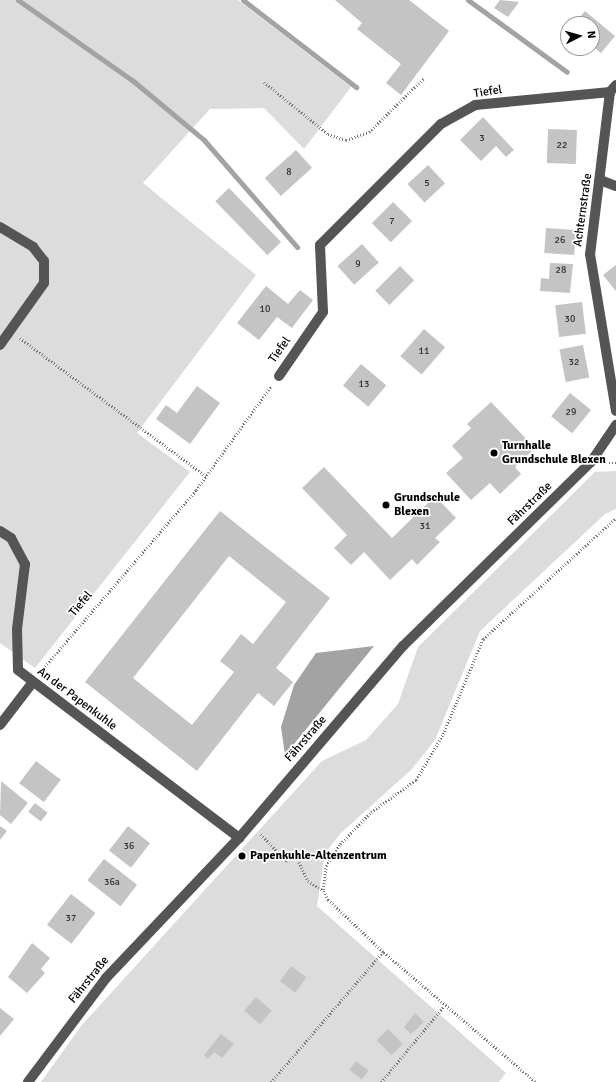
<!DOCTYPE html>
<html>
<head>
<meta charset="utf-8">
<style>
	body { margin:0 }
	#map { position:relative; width:616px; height:1082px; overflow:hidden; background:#fff; font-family:Signika,sans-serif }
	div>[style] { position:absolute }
	.green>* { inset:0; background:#dcdcdc }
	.water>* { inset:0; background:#a3a3a3 }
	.stream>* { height:5px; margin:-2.5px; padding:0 2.5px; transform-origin:2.5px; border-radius:2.5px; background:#a3a3a3 }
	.building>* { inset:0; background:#c4c4c4; transform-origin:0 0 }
	.path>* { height:2.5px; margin-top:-1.25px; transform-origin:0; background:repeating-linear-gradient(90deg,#777 0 1px,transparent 0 3px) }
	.minor>* { height:10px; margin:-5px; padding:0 5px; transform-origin:5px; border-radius:5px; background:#555 }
	.dots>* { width:11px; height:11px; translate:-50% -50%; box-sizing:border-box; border:2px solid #fff; border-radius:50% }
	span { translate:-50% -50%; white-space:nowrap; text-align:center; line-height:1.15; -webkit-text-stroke:3.5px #fff; paint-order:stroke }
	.number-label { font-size:10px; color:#313131 }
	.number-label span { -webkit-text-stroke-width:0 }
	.street-label { font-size:12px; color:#000 }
	.poi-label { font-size:12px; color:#000; font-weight:700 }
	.left { translate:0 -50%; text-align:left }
	.north { position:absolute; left:560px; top:16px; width:40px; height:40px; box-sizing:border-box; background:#fff; border:1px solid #999; border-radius:50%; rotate:84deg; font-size:11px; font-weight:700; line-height:16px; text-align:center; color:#000 }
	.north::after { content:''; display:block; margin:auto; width:14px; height:18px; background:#000; clip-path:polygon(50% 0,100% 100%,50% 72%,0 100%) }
</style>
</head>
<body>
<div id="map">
	<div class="green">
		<div style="clip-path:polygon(0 0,238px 0,351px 87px,304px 149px,264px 108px,210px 109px,143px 183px,256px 275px,137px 433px,190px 472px,35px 668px,0 643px)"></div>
		<div style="clip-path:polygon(616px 471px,616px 509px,605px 514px,480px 631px,435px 740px,412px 769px,341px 833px,325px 853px,317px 906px,506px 1073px,499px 1082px,41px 1082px,81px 1026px,322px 761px,366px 740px,398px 704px,418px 647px,595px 472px)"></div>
	</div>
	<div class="water">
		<div style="clip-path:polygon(374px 646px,285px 755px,281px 727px,294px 685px,316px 653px)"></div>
	</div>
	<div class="stream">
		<div style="left:18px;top:0;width:139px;rotate:35.1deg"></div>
		<div style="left:132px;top:80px;width:94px;rotate:39.8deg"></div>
		<div style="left:204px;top:140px;width:142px;rotate:49deg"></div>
		<div style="left:243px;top:0;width:143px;rotate:37.6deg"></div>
		<div style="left:468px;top:0;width:122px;rotate:36deg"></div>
	</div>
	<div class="building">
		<div style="clip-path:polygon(335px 0,409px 0,449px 31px,401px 95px,386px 83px,401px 64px,357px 29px,362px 23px)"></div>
		<div style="clip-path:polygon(500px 0,519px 2px,508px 17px,494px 8px)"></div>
		<div style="clip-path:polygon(585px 11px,615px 36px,601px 53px,592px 46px,592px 24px,574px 24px)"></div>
		<div style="clip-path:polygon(483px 117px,514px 150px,506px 157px,496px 146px,481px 161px,460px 140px)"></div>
		<div style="left:548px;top:129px;width:29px;height:34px;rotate:2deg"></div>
		<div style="left:296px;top:150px;width:24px;height:42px;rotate:48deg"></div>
		<div style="left:428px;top:165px;width:25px;height:28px;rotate:47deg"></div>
		<div style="left:229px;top:188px;width:75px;height:19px;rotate:46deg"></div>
		<div style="left:393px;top:202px;width:27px;height:30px;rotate:45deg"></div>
		<div style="left:546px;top:228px;width:30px;height:25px;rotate:4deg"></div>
		<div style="left:362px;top:244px;width:25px;height:33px;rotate:48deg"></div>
		<div style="clip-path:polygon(550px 263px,573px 264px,570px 293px,540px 291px,541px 278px,549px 279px)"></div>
		<div style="clip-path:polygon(616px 265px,616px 291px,603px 275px)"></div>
		<div style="left:400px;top:266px;width:20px;height:35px;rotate:45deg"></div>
		<div style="clip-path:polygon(266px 286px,288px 304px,300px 290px,313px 300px,292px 328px,277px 317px,259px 340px,237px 323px)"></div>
		<div style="left:582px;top:302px;width:32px;height:27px;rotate:83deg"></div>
		<div style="left:424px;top:329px;width:28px;height:36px;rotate:41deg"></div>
		<div style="left:583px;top:345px;width:33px;height:24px;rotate:79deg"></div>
		<div style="left:361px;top:364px;width:33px;height:28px;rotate:40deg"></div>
		<div style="clip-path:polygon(197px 386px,220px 403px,190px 444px,156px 419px,166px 405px,177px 413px)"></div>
		<div style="left:570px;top:393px;width:27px;height:30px;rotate:39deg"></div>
		<div style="clip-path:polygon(491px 402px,535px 448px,515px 467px,521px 474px,500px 494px,490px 483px,471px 500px,446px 473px,463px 458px,452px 446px,471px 428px,467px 424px)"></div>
		<div style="clip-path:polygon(324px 467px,392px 538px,435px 496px,456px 518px,435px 538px,440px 542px,417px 565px,412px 559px,390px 580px,364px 552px,351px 565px,334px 548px,347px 535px,302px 488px)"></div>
		<div style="clip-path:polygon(evenodd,220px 511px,330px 598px,276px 668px,293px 682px,274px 706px,258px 693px,197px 771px,85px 682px,220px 511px,229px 556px,286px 602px,253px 644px,241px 634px,220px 661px,234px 672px,192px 725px,133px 678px,229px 556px)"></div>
		<div style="left:36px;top:761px;width:31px;height:28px;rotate:37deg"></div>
		<div style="clip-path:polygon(1px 781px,28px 803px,11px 824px,0 815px)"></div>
		<div style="left:35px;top:803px;width:16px;height:11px;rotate:38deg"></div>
		<div style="clip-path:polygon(0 826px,7px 831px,0 840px)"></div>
		<div style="left:128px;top:826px;width:28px;height:31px;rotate:38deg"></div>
		<div style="left:104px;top:859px;width:42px;height:27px;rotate:38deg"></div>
		<div style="left:71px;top:894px;width:31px;height:39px;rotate:38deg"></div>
		<div style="clip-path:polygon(32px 943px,50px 958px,41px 969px,45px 973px,27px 993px,8px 977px)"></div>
		<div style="left:291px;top:966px;width:19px;height:19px;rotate:36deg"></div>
		<div style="left:256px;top:997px;width:21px;height:18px;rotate:41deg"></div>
		<div style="clip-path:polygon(0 1008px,14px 1019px,0 1036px)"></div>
		<div style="clip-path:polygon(415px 1013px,424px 1022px,411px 1034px,404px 1027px)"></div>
		<div style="left:388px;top:1029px;width:21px;height:16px;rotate:45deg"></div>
		<div style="clip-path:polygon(221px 1034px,234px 1044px,222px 1058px,214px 1052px,208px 1059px,204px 1055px)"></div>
		<div style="left:356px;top:1061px;width:16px;height:11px;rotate:38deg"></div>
	</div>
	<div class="path">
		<div style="left:264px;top:82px;width:82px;rotate:39.1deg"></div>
		<div style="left:328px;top:134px;width:19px;rotate:18deg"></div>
		<div style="left:346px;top:140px;width:24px;rotate:-19deg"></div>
		<div style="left:369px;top:132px;width:76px;rotate:-44.5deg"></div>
		<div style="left:20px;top:338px;width:232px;rotate:36.6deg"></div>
		<div style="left:606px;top:463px;width:10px"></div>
		<div style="left:41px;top:671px;width:238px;rotate:-49.4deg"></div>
		<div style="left:196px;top:490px;width:128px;rotate:-54.2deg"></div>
		<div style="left:261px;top:834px;width:37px;rotate:47deg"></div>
		<div style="left:286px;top:861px;width:11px;rotate:-38deg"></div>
		<div style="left:295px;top:854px;width:30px;rotate:64deg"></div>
		<div style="left:308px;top:881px;width:17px;rotate:31deg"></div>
		<div style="left:271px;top:1082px;width:172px;rotate:-49.3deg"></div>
		<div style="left:381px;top:1082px;width:99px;rotate:-50.3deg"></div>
		<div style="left:535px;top:1082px;width:200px;rotate:-139.5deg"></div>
		<div style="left:383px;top:952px;width:76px;rotate:-136.6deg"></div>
		<div style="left:328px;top:900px;width:11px;rotate:-117deg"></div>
		<div style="left:323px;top:890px;width:24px;rotate:-83deg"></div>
		<div style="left:326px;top:866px;width:26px;rotate:-58deg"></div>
		<div style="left:340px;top:844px;width:45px;rotate:-45.9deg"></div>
		<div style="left:371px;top:812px;width:55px;rotate:-35.4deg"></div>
		<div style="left:416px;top:780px;width:53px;rotate:-59.6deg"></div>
		<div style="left:443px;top:734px;width:103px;rotate:-67.2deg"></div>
		<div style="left:483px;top:639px;width:180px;rotate:-42.3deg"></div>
	</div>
	<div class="minor">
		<div style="left:616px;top:85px;width:9px;rotate:131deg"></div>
		<div style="left:610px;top:92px;width:163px;rotate:97deg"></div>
		<div style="left:590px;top:254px;width:159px;rotate:80.6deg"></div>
		<div style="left:600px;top:180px;width:17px;rotate:21deg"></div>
		<div style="left:0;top:227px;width:39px;rotate:31deg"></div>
		<div style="left:33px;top:247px;width:18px;rotate:52deg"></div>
		<div style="left:44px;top:261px;width:22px;rotate:90deg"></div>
		<div style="left:44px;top:283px;width:76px;rotate:125.4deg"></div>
		<div style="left:279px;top:376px;width:78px;rotate:-55.5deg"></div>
		<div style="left:323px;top:312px;width:67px;rotate:-92.6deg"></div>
		<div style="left:320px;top:245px;width:171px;rotate:-45deg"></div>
		<div style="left:441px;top:124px;width:39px;rotate:-29deg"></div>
		<div style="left:475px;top:105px;width:136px;rotate:-5.5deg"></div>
		<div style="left:0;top:531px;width:13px;rotate:32deg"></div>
		<div style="left:11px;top:538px;width:30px;rotate:62deg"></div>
		<div style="left:25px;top:564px;width:65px;rotate:97deg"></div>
		<div style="left:17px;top:629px;width:41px;rotate:88.6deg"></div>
		<div style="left:18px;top:670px;width:278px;rotate:37.2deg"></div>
		<div style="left:0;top:725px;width:54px;rotate:-52.5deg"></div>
		<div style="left:28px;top:1082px;width:130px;rotate:-53.1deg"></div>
		<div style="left:106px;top:978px;width:193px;rotate:-46.5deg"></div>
		<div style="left:239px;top:838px;width:253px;rotate:-49.5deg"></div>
		<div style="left:403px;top:646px;width:263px;rotate:-44.4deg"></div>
		<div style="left:591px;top:462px;width:45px;rotate:-56deg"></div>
	</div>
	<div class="dots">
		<div style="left:494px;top:453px;background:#000"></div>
		<div style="left:386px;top:505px;background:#000"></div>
		<div style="left:242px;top:856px;background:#000"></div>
	</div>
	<div class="number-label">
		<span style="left:482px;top:139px">3</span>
		<span style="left:562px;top:146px">22</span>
		<span style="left:289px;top:173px">8</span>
		<span style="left:427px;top:184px">5</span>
		<span style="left:392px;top:222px">7</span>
		<span style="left:560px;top:241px">26</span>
		<span style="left:358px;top:265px">9</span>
		<span style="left:561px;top:271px">28</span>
		<span style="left:265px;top:310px">10</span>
		<span style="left:570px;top:320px">30</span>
		<span style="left:424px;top:352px">11</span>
		<span style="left:574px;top:363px">32</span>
		<span style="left:364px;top:385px">13</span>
		<span style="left:571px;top:413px">29</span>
		<span style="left:425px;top:527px">31</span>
		<span style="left:129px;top:847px">36</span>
		<span style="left:112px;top:883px">36a</span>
		<span style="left:71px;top:919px">37</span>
	</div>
	<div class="street-label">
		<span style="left:488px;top:92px;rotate:-9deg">Tiefel</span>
		<span style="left:583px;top:210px;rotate:-82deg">Achternstraße</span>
		<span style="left:280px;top:350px;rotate:-55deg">Tiefel</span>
		<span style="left:530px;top:504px;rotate:-44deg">Fährstraße</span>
		<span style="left:81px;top:604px;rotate:-50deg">Tiefel</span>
		<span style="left:77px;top:699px;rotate:37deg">An der Papenkuhle</span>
		<span style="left:306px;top:739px;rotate:-49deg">Fährstraße</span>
		<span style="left:89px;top:980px;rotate:-51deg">Fährstraße</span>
	</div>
	<div class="poi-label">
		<span class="left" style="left:502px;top:453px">Turnhalle<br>Grundschule Blexen</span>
		<span class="left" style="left:394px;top:505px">Grundschule<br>Blexen</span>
		<span class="left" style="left:250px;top:856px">Papenkuhle-Altenzentrum</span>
	</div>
	<div class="north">N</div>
</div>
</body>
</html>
